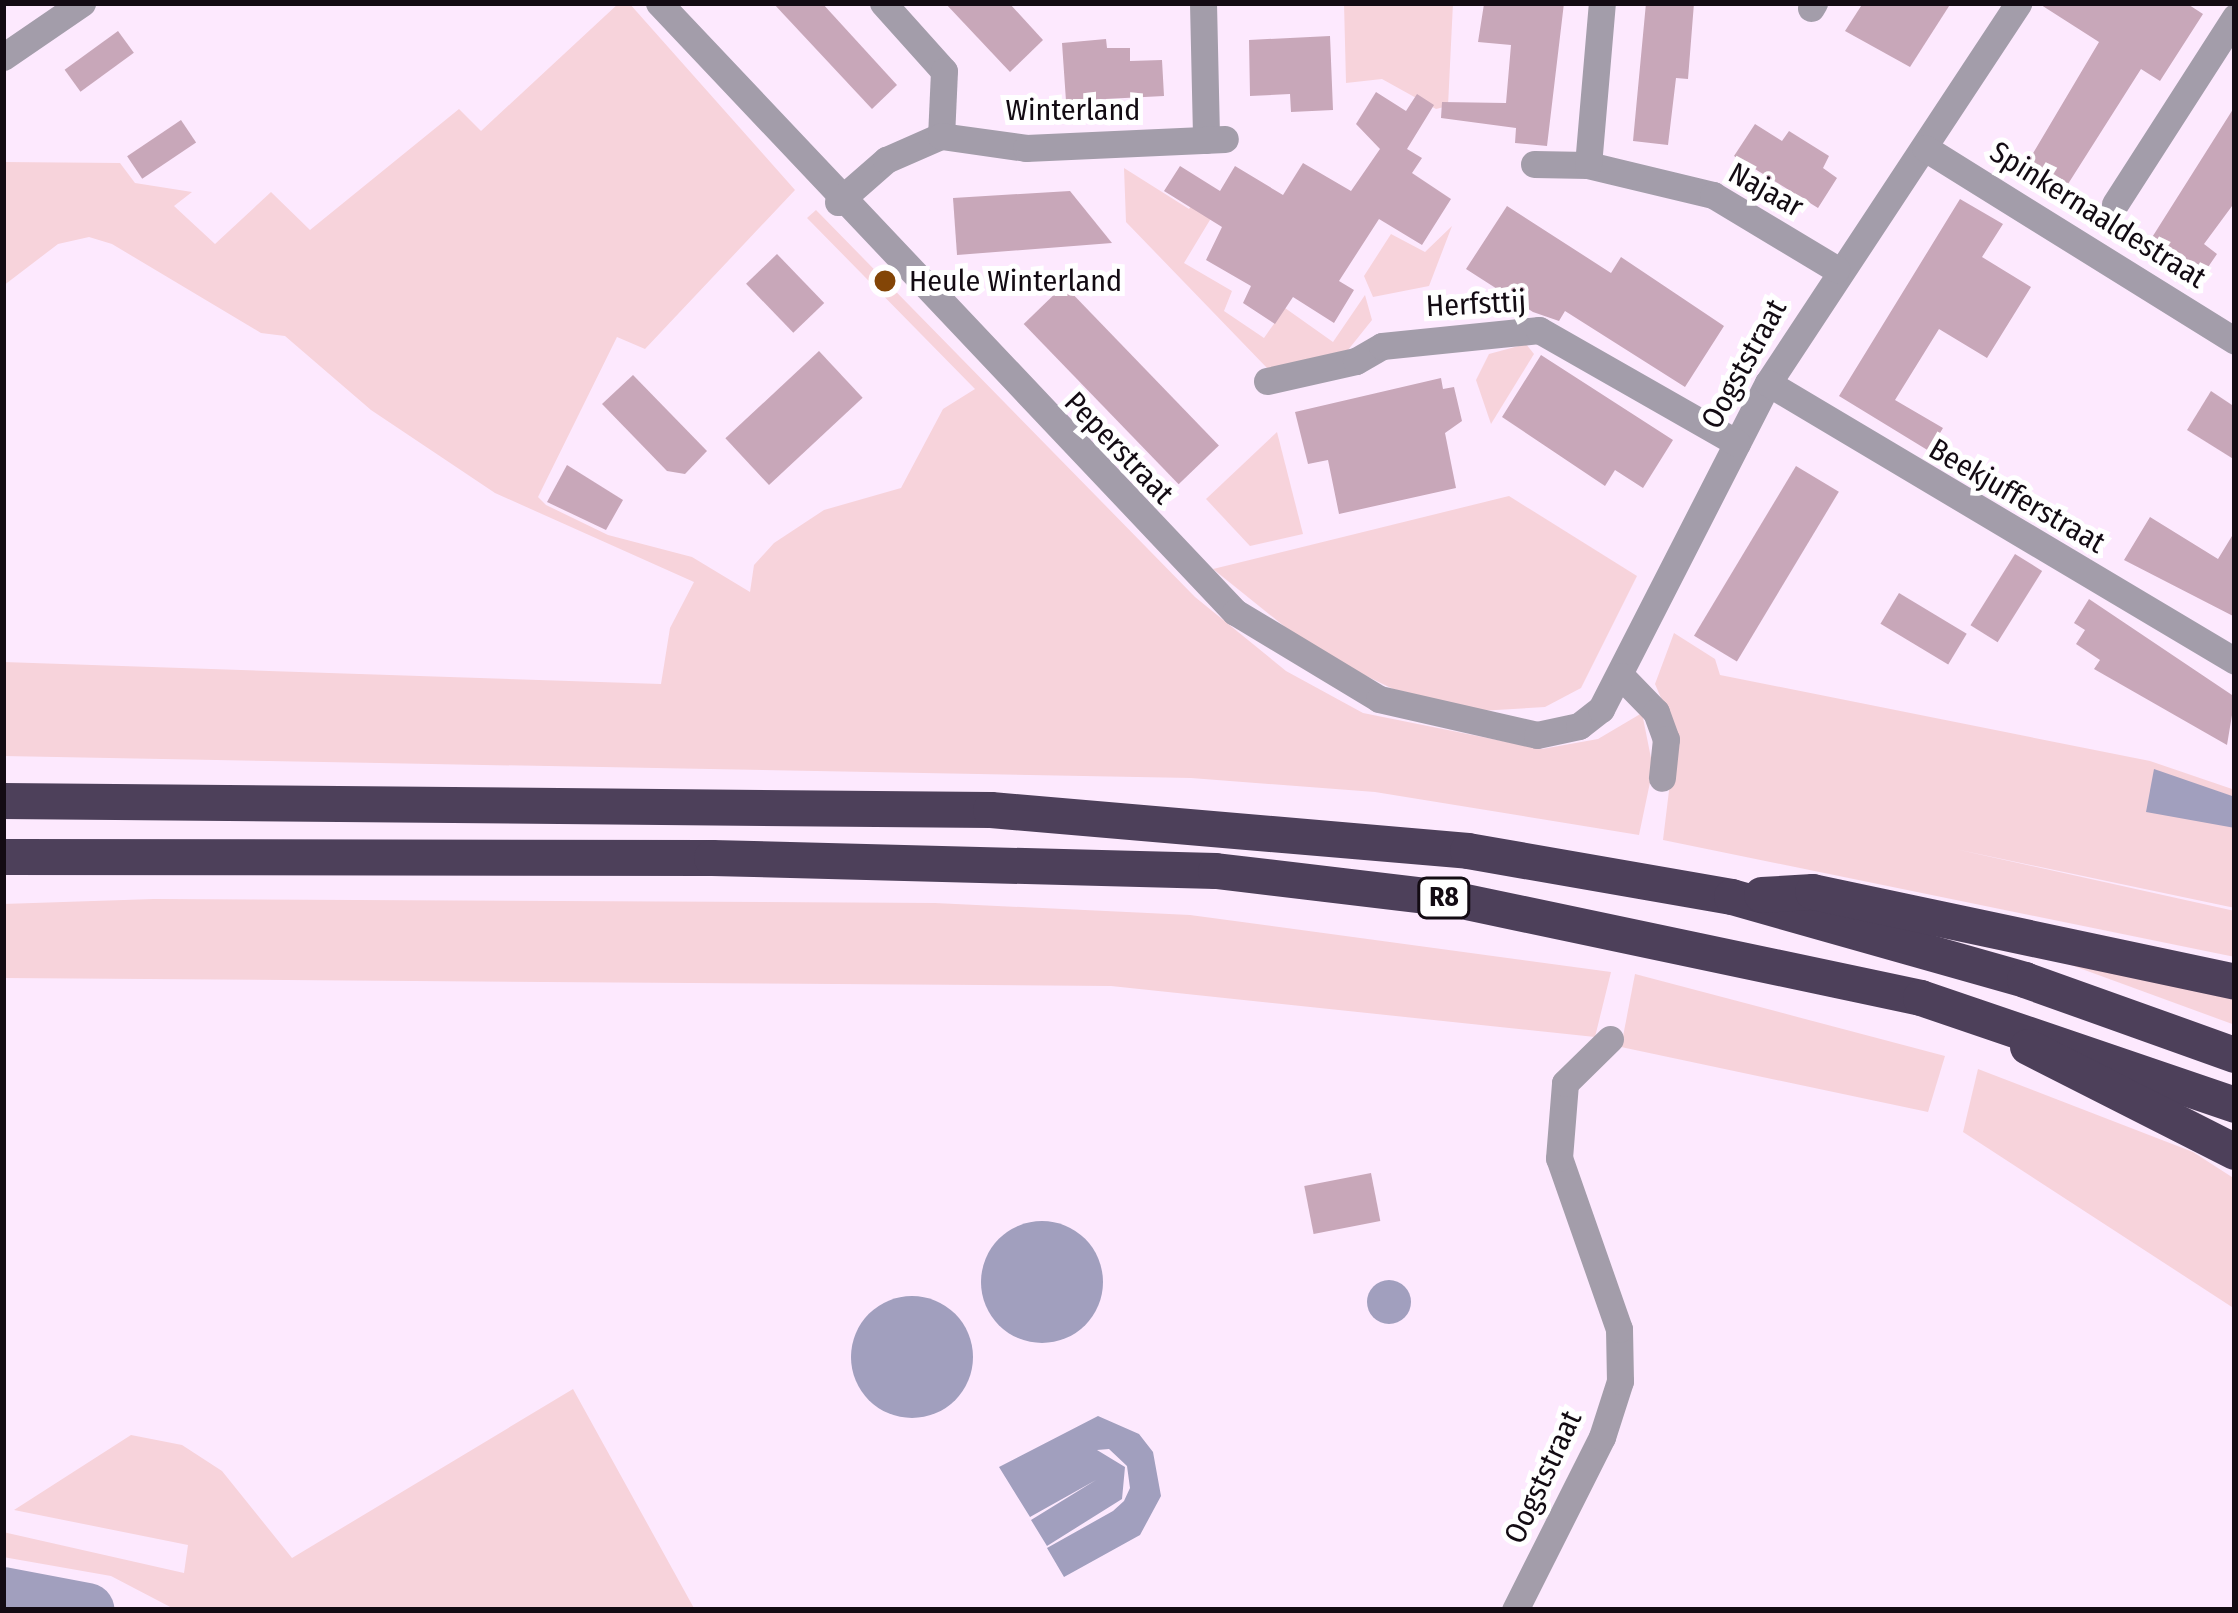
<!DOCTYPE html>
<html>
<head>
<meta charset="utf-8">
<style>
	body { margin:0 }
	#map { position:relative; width:2238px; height:1613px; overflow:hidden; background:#fde9fe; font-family:"Fira Sans Condensed",sans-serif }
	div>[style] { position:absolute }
	.green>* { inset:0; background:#f7d3db }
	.water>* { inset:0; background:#a19fbe }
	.round { border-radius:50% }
	.river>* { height:54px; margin:-27px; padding:0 27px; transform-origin:27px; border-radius:27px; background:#a19fbe }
	.building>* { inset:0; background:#c8a7b9; transform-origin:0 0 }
	.minor>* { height:27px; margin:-13.5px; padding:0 13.5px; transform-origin:13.5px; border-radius:13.5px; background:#a39daa }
	.motorway>* { height:36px; margin:-18px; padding:0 18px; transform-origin:18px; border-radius:18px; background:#4d405a }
	.dots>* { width:33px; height:33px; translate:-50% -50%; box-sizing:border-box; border:6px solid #fff; border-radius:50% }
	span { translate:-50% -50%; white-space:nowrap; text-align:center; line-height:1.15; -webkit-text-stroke:10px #fff; paint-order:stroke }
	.shield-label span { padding:3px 9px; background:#fff; border:3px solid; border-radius:9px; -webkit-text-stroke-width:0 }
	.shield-label { font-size:27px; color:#130b13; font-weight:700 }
	.street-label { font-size:30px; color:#130b13 }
	.poi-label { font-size:30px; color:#130b13 }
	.left { translate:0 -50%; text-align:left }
	.frame { position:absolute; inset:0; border:6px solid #130b13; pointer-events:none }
</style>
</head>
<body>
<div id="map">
	<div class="green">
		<div style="clip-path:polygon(619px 3px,629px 3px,795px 190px,645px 349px,617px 337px,538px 497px,546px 505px,608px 535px,692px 557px,750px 592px,754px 565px,774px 543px,824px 510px,901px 488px,943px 409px,975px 389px,807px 218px,816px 210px,1195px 597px,1286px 671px,1363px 713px,1542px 749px,1598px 739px,1642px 713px,1653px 768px,1639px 835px,1375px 792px,1191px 778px,3px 756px,3px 662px,661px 684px,670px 628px,694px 582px,495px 493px,371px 410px,285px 336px,261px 333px,112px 244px,89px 237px,58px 244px,3px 286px,3px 162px,120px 163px,135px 183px,192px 192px,174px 206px,215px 244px,271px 192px,310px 230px,459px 109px,481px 131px)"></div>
		<div style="clip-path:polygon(1344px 3px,1453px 3px,1448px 106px,1436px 109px,1382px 79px,1346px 83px)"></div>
		<div style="clip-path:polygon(1124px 168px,1189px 209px,1200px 193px,1219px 205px,1184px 263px,1232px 291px,1224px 311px,1264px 338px,1285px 308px,1333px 342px,1365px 295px,1372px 320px,1348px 350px,1268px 369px,1126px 222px)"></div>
		<div style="clip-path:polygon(1452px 226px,1429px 286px,1373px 297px,1364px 276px,1391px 234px,1425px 252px)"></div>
		<div style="clip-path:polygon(1526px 344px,1534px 354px,1491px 424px,1476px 380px,1489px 354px)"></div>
		<div style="clip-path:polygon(1277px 432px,1303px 534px,1250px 546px,1206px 499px)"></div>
		<div style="clip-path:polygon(1509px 496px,1637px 576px,1581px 688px,1545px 707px,1479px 711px,1393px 689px,1315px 651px,1213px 569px)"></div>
		<div style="clip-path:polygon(1674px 633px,1715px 659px,1720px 675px,2150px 761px,2235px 790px,2235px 908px,1955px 849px,2235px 911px,2235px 957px,1663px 840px,1676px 733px,1655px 684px)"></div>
		<div style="clip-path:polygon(154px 899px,935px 903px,1190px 915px,1611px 972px,1595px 1037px,1111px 986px,3px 978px,3px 904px)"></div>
		<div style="clip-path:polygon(2019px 946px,2235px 993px,2235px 1025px)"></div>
		<div style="clip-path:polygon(1635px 974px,1945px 1056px,1928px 1112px,1621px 1047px)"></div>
		<div style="clip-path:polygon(1978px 1069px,2193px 1152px,2235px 1179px,2235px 1309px,1963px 1132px)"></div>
		<div style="clip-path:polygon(573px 1389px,695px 1610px,176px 1610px,111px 1576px,3px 1557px,3px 1532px,184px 1573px,188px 1545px,14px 1510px,131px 1435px,182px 1445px,222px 1471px,292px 1558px)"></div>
	</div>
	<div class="water">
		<div style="clip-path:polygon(2154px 769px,2235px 797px,2235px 828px,2146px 812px)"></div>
		<div class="round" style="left:981px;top:1221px;width:122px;height:122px"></div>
		<div class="round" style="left:1367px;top:1280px;width:44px;height:44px"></div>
		<div class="round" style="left:851px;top:1296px;width:122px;height:122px"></div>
		<div style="clip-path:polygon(1098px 1416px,1139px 1434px,1153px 1452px,1161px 1496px,1140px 1535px,1064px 1577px,1047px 1548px,1113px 1511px,1124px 1501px,1130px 1488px,1127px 1466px,1109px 1449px,1097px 1450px,1125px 1467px,1122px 1499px,1047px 1546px,1031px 1520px,1096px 1480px,1030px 1517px,999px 1467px)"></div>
	</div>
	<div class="river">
		<div style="left:3px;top:1594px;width:86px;rotate:10.8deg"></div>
	</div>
	<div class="building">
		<div style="clip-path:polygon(773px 3px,822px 3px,897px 85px,872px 109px)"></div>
		<div style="clip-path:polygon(945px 3px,1009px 3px,1043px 40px,1010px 72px)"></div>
		<div style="clip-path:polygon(1564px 3px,1547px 146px,1515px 143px,1516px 128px,1441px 118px,1442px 102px,1506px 103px,1511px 45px,1478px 42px,1484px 4px)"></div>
		<div style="clip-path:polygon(1646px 3px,1694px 3px,1688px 79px,1676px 78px,1668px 145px,1633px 141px)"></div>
		<div style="clip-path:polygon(1863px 3px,1951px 3px,1910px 67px,1845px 31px)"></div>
		<div style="clip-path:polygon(2038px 3px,2186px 3px,2203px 14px,2160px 81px,2141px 69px,2068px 184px,2054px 175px,2047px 187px,2026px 174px,2029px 160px,2099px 42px)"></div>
		<div style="left:118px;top:31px;width:27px;height:66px;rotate:54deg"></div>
		<div style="clip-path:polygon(1330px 36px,1333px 110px,1291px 112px,1290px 94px,1250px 96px,1249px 40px)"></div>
		<div style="clip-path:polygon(1106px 39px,1107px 48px,1130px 48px,1130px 61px,1162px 60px,1164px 96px,1066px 101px,1062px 43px)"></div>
		<div style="clip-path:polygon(1376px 92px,1406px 111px,1417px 94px,1434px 105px,1407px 149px,1422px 158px,1412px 173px,1451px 199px,1422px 245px,1379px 219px,1339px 281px,1354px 290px,1334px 323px,1293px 297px,1275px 324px,1243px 303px,1251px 286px,1206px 260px,1222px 227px,1164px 191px,1180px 166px,1220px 191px,1235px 166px,1283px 195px,1303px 163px,1351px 191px,1380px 149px,1356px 124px)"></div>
		<div style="clip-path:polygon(2235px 106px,2235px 202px,2204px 244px,2217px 254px,2204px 273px,2151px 239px)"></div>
		<div style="left:181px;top:120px;width:27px;height:65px;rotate:56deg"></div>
		<div style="clip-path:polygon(1755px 124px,1782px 141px,1789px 131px,1829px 156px,1823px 168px,1837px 178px,1818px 208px,1734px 156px)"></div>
		<div style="clip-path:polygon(1070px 191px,1112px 243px,957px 255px,953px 198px)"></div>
		<div style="clip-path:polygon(1960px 199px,2003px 224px,1982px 257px,2031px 287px,1987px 358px,1939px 329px,1895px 400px,1943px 428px,1929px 451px,1839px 396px)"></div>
		<div style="clip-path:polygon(1507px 206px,1611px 273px,1621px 257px,1724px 326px,1685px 387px,1565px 311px,1559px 321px,1533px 312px,1466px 269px)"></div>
		<div style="left:777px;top:254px;width:68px;height:43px;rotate:46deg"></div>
		<div style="left:1064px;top:285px;width:223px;height:56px;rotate:46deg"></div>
		<div style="left:819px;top:351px;width:64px;height:128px;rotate:47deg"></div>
		<div style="clip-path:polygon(1541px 355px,1673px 440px,1643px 488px,1615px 470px,1605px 486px,1502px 417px)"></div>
		<div style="clip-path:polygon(633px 375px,707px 451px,685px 474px,667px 471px,602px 404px)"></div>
		<div style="clip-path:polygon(1441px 378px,1443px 389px,1454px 387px,1462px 421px,1445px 433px,1456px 488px,1339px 514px,1328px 460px,1308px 464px,1295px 412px)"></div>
		<div style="clip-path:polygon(2211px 391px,2235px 407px,2235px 460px,2187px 430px)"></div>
		<div style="clip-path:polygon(567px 465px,623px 500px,606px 530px,547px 502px)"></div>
		<div style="left:1796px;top:466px;width:50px;height:198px;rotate:31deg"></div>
		<div style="clip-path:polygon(2150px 517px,2218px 559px,2235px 531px,2235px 617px,2124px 560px)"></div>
		<div style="left:2015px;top:554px;width:32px;height:84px;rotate:32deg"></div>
		<div style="left:1899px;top:593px;width:79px;height:36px;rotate:31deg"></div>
		<div style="clip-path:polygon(2089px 599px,2235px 697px,2227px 745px,2094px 669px,2100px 660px,2076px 644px,2085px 630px,2074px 623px)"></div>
		<div style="left:1371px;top:1173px;width:49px;height:68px;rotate:79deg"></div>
	</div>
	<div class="minor">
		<div style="left:659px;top:3px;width:838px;rotate:46.6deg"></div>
		<div style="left:1235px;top:612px;width:168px;rotate:31.1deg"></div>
		<div style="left:1379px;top:699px;width:162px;rotate:12.8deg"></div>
		<div style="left:1537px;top:735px;width:43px;rotate:-12.1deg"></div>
		<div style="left:1579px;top:726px;width:28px;rotate:-38deg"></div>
		<div style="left:1601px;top:709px;width:366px;rotate:-62.9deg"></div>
		<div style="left:1768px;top:383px;width:455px;rotate:-56.6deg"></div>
		<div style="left:883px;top:3px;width:91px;rotate:48.1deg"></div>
		<div style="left:944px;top:71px;width:65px;rotate:92.6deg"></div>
		<div style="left:1203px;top:3px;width:137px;rotate:88.7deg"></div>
		<div style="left:1811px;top:8px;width:6px;rotate:-59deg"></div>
		<div style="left:3px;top:57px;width:96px;rotate:-34.4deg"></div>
		<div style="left:1925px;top:148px;width:365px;rotate:31.9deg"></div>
		<div style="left:1534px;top:164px;width:54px;rotate:1.1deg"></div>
		<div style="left:1588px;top:165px;width:129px;rotate:13.5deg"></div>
		<div style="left:1713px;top:195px;width:144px;rotate:31deg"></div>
		<div style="left:1588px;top:165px;width:163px;rotate:-85.1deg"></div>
		<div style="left:838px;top:202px;width:64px;rotate:-41.2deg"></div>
		<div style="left:886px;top:160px;width:60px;rotate:-23.6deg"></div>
		<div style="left:941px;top:136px;width:86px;rotate:8deg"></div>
		<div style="left:1026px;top:148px;width:199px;rotate:-2.6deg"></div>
		<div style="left:2115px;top:204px;width:222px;rotate:-57.3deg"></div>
		<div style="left:1267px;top:381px;width:91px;rotate:-12.7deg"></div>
		<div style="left:1356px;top:361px;width:30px;rotate:-30deg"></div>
		<div style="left:1382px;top:346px;width:158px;rotate:-5.8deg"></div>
		<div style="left:1539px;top:330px;width:228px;rotate:29.7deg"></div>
		<div style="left:1768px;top:383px;width:543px;rotate:30.76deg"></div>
		<div style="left:1621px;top:676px;width:50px;rotate:45.8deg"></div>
		<div style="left:1656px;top:712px;width:29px;rotate:70deg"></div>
		<div style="left:1666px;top:739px;width:39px;rotate:96deg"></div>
		<div style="left:1515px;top:1610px;width:194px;rotate:-63.3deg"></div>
		<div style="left:1602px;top:1437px;width:59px;rotate:-72.2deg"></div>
		<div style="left:1620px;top:1381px;width:52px;rotate:-91.1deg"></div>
		<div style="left:1619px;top:1329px;width:181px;rotate:-109.3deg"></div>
		<div style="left:1559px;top:1158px;width:75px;rotate:-85.4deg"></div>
		<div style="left:1565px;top:1083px;width:63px;rotate:-44.4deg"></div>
	</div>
	<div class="motorway">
		<div style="left:3px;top:801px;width:988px;rotate:0.52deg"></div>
		<div style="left:991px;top:810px;width:479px;rotate:4.9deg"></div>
		<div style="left:1468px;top:851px;width:268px;rotate:9.9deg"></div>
		<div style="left:1732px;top:897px;width:305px;rotate:15.8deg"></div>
		<div style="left:2025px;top:980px;width:223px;rotate:19.7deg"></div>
		<div style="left:3px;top:857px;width:709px;rotate:0.08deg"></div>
		<div style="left:712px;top:858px;width:504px;rotate:1.48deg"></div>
		<div style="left:1216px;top:871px;width:238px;rotate:6.8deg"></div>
		<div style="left:1452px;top:899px;width:479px;rotate:11.9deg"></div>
		<div style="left:1921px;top:998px;width:332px;rotate:18.8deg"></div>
		<div style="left:1762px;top:895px;width:51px;rotate:-3.4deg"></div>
		<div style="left:1813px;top:892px;width:431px;rotate:12deg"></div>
		<div style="left:2028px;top:1047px;width:232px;rotate:26.9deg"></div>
	</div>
	<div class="dots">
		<div style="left:885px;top:281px;background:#834506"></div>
	</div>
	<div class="shield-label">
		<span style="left:1444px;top:898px">R8</span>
	</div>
	<div class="street-label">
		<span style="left:1073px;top:110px">Winterland</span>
		<span style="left:1766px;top:190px;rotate:29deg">Najaar</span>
		<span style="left:2098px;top:215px;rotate:32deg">Spinkernaaldestraat</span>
		<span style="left:1476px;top:304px;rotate:-3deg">Herfsttij</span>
		<span style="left:1744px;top:364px;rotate:-61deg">Oogststraat</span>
		<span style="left:1119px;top:448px;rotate:46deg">Peperstraat</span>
		<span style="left:2017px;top:496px;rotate:30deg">Beekjufferstraat</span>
		<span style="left:1543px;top:1477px;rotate:-65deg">Oogststraat</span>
	</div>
	<div class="poi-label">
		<span class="left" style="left:909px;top:281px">Heule Winterland</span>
	</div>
	<div class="frame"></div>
</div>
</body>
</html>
